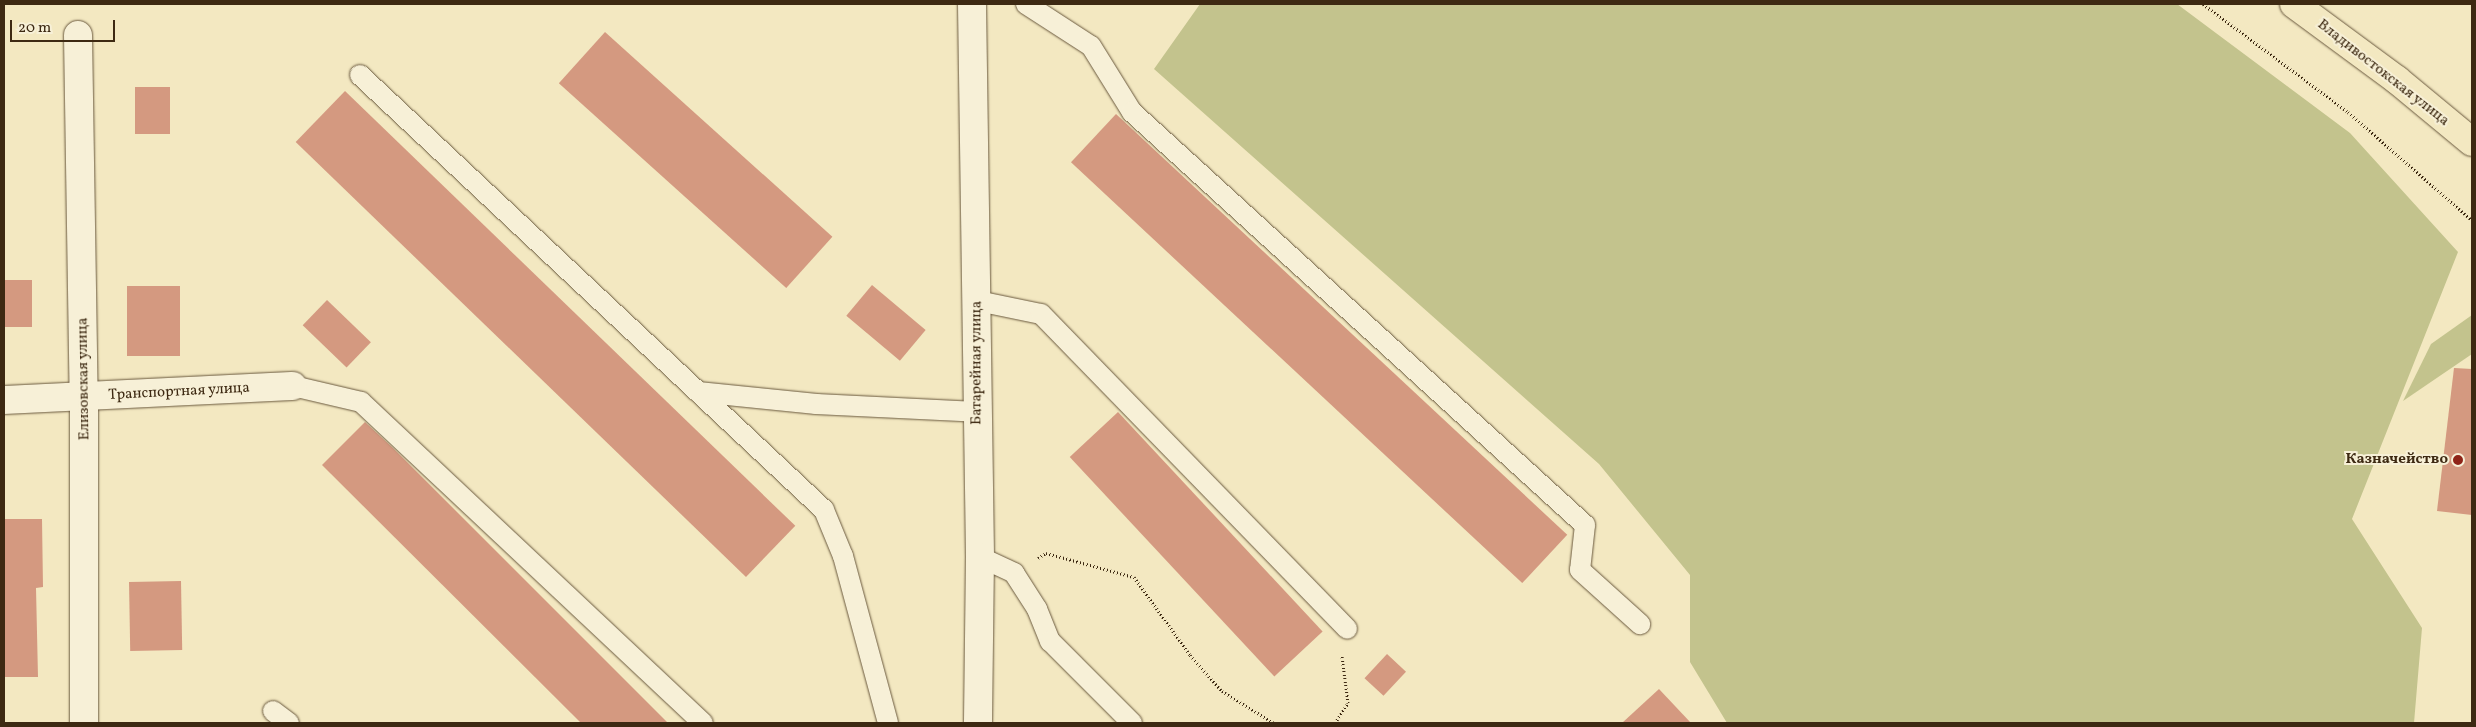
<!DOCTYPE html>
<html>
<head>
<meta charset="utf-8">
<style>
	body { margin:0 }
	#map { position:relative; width:2476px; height:727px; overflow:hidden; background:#f3e8c1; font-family:Vollkorn,serif }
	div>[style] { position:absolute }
	.green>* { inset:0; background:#c3c38d }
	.building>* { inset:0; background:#d49980; transform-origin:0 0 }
	.path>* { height:3px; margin-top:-1.5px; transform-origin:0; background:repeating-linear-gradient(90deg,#3d2912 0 1px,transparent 0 3.5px) }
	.roads { filter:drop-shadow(0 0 1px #6a593e) drop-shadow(0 0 1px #6a593e) }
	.lane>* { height:20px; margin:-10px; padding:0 10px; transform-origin:10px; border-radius:10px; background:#f7f0d7 }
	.street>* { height:28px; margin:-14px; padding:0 14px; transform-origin:14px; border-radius:14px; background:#f7f0d7 }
	.primary>* { height:28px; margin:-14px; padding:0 14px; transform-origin:14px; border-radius:14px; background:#f3e8c1 }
	.dots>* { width:14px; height:14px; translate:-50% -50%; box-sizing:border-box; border:2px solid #f7f0d7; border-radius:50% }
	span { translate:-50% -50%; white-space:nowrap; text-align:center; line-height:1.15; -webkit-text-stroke:4px #f7f0d7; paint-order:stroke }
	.street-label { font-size:15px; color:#3d2912 }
	.poi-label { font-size:15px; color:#3d2912; font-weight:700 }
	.right { translate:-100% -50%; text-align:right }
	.frame { position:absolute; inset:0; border:5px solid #3d2912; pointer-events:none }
	.scale { position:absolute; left:10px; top:20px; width:105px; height:22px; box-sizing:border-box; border:2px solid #3d2912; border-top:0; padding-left:6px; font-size:15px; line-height:18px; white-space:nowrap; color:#3d2912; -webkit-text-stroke:4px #f7f0d7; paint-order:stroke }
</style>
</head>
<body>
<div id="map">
	<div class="green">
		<div style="clip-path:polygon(1200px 4px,2177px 4px,2350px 133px,2458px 252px,2352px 519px,2422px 628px,2414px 723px,1727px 723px,1690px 662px,1690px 575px,1599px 464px,1154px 69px)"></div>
		<div style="clip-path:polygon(2472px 315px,2472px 354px,2403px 401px,2431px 344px)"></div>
	</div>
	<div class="building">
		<div style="left:605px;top:32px;width:306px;height:69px;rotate:42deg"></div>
		<div style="left:135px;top:87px;width:35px;height:47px"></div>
		<div style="left:345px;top:91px;width:626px;height:71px;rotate:44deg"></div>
		<div style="left:1116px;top:114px;width:617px;height:66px;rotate:43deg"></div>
		<div style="left:4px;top:280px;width:28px;height:47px"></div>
		<div style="left:872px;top:285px;width:70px;height:40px;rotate:40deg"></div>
		<div style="left:127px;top:286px;width:53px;height:70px"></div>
		<div style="left:327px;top:300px;width:61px;height:35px;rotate:44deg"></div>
		<div style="clip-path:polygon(2454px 368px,2472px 369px,2472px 515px,2437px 511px)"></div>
		<div style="left:1118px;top:412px;width:300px;height:66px;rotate:47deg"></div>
		<div style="clip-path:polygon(365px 422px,393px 448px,668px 723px,581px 723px,322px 465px)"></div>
		<div style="clip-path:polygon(4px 519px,42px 519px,43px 587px,36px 588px,38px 677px,4px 677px)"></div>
		<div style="left:181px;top:581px;width:69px;height:52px;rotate:89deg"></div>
		<div style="left:1387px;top:654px;width:26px;height:33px;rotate:43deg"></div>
		<div style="clip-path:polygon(1659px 689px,1691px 723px,1622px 723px)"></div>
	</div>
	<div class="path">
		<div style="left:2203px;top:4px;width:181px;rotate:36.7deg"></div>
		<div style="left:2348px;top:112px;width:164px;rotate:41.1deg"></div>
		<div style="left:1038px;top:558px;width:9px;rotate:-32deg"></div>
		<div style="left:1046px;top:553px;width:91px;rotate:15.3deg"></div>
		<div style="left:1134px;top:577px;width:96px;rotate:54.3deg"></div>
		<div style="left:1190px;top:655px;width:48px;rotate:48.4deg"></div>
		<div style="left:1222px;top:691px;width:61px;rotate:31.6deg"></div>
		<div style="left:1335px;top:723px;width:24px;rotate:-57deg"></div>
		<div style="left:1348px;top:703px;width:47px;rotate:-97.3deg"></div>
	</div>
	<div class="roads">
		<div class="lane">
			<div style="left:1026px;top:4px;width:77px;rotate:32.9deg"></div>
			<div style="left:1091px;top:46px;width:78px;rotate:58.2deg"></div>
			<div style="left:1132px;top:112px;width:613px;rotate:42.36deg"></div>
			<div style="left:1585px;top:525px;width:45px;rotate:96.3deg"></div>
			<div style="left:1580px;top:570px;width:81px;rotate:42deg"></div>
			<div style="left:360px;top:75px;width:636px;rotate:43.15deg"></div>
			<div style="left:824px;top:510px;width:50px;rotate:67.6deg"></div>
			<div style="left:843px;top:556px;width:173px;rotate:74.9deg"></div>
			<div style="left:978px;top:301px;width:64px;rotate:11.7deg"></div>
			<div style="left:1041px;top:314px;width:439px;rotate:45.8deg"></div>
			<div style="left:293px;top:386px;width:70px;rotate:13.2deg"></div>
			<div style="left:361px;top:402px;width:469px;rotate:43.2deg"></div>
			<div style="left:698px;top:392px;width:119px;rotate:5.8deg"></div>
			<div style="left:816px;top:404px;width:161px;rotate:2.8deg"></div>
			<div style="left:980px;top:557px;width:38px;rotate:25deg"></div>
			<div style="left:1014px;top:573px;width:43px;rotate:57.4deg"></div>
			<div style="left:1037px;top:609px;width:35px;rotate:68deg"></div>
			<div style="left:1050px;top:641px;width:116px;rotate:45deg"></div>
			<div style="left:273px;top:711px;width:20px;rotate:37deg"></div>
		</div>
		<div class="street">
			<div style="left:972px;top:4px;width:553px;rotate:89.17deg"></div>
			<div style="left:980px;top:557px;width:166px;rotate:90.7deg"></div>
			<div style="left:78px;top:35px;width:362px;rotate:89.1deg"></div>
			<div style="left:84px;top:397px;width:326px;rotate:90deg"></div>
			<div style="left:4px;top:400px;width:289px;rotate:-2.8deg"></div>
		</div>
		<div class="primary">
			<div style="left:2294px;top:4px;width:128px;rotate:36.4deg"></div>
			<div style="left:2397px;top:80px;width:97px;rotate:39.6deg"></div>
		</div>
	</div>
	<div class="dots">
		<div style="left:2458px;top:460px;background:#8f2418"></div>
	</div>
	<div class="street-label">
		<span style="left:2383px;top:73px;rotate:38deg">Владивостокская улица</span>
		<span style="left:977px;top:363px;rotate:-90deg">Батарейная улица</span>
		<span style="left:84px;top:379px;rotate:-91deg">Елизовская улица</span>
		<span style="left:179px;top:392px;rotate:-3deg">Транспортная улица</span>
	</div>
	<div class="poi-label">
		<span class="right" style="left:2448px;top:460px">Казначейство</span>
	</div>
	<div class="frame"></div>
	<div class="scale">20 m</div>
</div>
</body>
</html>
